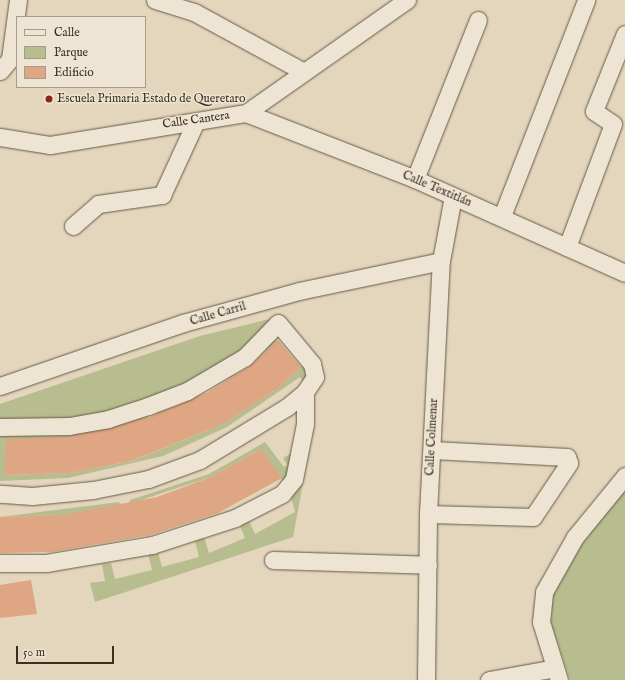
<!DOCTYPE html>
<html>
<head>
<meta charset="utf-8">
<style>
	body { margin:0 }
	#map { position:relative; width:625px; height:680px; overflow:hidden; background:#e3d6bc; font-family:"IM FELL English",serif }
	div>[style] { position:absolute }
	.green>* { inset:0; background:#b7bd8e }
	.building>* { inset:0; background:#dea682 }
	.roads { filter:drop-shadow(0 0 1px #665948) drop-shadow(0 0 1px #665948) }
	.minor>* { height:17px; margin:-8.5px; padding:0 8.5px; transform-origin:8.5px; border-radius:8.5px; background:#ede4d3 }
	.dots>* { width:11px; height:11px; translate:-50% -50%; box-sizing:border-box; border:2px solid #ede4d3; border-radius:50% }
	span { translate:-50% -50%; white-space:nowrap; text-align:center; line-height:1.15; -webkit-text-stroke:3px #ede4d3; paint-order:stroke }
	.poi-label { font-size:12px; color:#3c2f21 }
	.left { translate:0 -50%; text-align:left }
	.street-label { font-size:12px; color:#3c2f21 }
	.legend { position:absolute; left:16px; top:16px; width:130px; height:72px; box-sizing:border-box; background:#ede4d3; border:1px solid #a69c8c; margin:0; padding:5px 7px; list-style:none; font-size:12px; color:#3c2f21 }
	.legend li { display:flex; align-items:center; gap:8px; height:20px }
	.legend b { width:20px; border:1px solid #a69c8c }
	.scale { position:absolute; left:16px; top:646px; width:98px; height:18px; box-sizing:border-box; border:2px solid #3c2f21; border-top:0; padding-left:5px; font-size:12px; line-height:14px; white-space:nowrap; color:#3c2f21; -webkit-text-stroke:3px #ede4d3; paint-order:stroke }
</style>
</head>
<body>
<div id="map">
	<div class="green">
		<div style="clip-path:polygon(274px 318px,244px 349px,178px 389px,91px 418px,0 423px,0 404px,200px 336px)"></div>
		<div style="clip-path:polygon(273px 339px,278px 341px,233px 376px,156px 415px,157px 409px)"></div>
		<div style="clip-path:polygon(302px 366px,306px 370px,306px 384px,300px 377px,227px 427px,163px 456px,68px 478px,0 481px,0 435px,146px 414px,149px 418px,4px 475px,69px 473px,132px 461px,225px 423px,279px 387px)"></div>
		<div style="clip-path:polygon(265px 442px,284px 467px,287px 465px,283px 458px,292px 453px,285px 484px,261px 449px,211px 477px,129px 504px,130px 500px,209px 474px)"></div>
		<div style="clip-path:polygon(304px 478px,293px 537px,95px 602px,90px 583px,105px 581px,102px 564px,111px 563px,115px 579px,152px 570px,148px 554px,158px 552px,162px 567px,199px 557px,195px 541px,204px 537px,209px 553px,245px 538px,239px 524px,248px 519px,255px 534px,295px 512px,291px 497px)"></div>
		<div style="clip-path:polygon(625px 488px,625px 680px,570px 680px,551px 623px,553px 594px,584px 539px)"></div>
		<div style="clip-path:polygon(119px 502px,121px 505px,62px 515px,0 517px)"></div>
	</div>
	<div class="building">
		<div style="clip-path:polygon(278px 340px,301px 367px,278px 388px,225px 423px,131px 461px,69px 473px,4px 475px,7px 439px,64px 437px,150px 417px,208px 392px,250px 366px)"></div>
		<div style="clip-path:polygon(261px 449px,282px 478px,218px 513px,150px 535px,51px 552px,0 553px,0 517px,62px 515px,157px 497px,211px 477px)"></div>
		<div style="clip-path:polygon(31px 580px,37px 614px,0 618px,0 585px)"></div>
	</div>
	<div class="roads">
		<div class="minor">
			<div style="left:155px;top:0;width:41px;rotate:17.1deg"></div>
			<div style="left:194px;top:12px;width:123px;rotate:28.6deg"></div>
			<div style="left:0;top:71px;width:16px;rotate:-50deg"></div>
			<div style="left:10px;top:59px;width:60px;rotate:-82.3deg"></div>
			<div style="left:246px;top:113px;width:181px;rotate:21.3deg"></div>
			<div style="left:415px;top:179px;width:230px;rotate:24.1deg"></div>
			<div style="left:0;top:137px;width:51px;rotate:9.1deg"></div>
			<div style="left:50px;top:145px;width:199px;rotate:-9.3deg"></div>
			<div style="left:246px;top:113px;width:197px;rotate:-35.1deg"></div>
			<div style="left:415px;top:179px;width:171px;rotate:-68.4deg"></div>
			<div style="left:502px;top:216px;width:232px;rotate:-68.7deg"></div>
			<div style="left:73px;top:226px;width:33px;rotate:-41deg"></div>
			<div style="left:98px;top:204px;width:65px;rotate:-8deg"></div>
			<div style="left:162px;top:195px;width:81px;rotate:-65.3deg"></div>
			<div style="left:567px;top:247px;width:131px;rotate:-69.5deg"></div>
			<div style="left:613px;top:124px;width:23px;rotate:-146deg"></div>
			<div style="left:594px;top:111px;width:83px;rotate:-68.1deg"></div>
			<div style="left:0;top:386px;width:194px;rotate:-19deg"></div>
			<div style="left:183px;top:323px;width:120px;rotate:-15.4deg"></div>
			<div style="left:299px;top:291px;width:145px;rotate:-11.9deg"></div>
			<div style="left:0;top:427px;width:69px;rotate:-0.8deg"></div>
			<div style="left:69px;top:426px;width:40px;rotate:-10deg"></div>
			<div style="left:108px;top:419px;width:42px;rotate:-18deg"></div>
			<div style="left:148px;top:406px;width:42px;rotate:-21deg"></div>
			<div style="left:187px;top:391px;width:67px;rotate:-30.4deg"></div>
			<div style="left:245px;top:357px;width:47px;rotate:-45.9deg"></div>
			<div style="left:278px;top:323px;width:53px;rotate:50.3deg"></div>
			<div style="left:312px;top:364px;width:13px;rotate:77deg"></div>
			<div style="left:315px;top:377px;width:18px;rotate:124deg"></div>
			<div style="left:305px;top:392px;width:23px;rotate:140deg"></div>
			<div style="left:287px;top:407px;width:102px;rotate:148.7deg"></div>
			<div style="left:200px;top:460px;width:55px;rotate:159.9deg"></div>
			<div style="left:148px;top:479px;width:56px;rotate:168.7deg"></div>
			<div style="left:93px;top:490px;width:61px;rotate:174.4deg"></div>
			<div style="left:32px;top:496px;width:32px;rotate:-176deg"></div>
			<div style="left:428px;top:514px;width:105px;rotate:1.6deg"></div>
			<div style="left:533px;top:517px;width:65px;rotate:-56.3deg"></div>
			<div style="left:569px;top:463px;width:6px;rotate:-108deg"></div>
			<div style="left:567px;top:457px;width:135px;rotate:-177deg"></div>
			<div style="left:273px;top:560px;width:155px;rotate:1.8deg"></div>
			<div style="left:0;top:563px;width:46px"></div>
			<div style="left:46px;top:563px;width:108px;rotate:-9.6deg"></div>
			<div style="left:152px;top:545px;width:87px;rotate:-18deg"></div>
			<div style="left:235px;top:518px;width:53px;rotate:-27.1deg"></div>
			<div style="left:282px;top:494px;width:19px;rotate:-51deg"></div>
			<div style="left:294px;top:479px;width:56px;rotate:-78.7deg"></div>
			<div style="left:305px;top:424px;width:32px;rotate:-90deg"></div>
			<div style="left:426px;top:680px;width:166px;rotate:-89.3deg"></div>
			<div style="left:428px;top:514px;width:253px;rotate:-87.1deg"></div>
			<div style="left:441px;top:261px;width:66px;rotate:-79.5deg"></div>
			<div style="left:489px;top:680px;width:67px;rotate:-10.3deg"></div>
			<div style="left:559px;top:680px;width:61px;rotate:-107.2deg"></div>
			<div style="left:541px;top:622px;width:30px;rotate:-84deg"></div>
			<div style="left:544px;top:592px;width:63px;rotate:-60.6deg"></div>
			<div style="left:575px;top:537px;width:79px;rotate:-50.7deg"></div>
		</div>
	</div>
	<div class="dots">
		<div style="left:49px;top:99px;background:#8f2418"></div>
	</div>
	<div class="poi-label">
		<span class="left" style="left:57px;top:99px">Escuela Primaria Estado de Queretaro</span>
	</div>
	<div class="street-label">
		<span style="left:196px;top:120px;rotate:-8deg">Calle Cantera</span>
		<span style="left:437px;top:189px;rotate:23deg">Calle Textitlán</span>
		<span style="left:218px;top:314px;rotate:-16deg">Calle Carril</span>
		<span style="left:432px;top:437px;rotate:-87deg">Calle Colmenar</span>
	</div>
	<ul class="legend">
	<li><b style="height:5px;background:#ede4d3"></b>Calle</li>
	<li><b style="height:11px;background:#b7bd8e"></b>Parque</li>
	<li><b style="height:11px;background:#dea682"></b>Edificio</li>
	</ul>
	<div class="scale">50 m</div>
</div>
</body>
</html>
